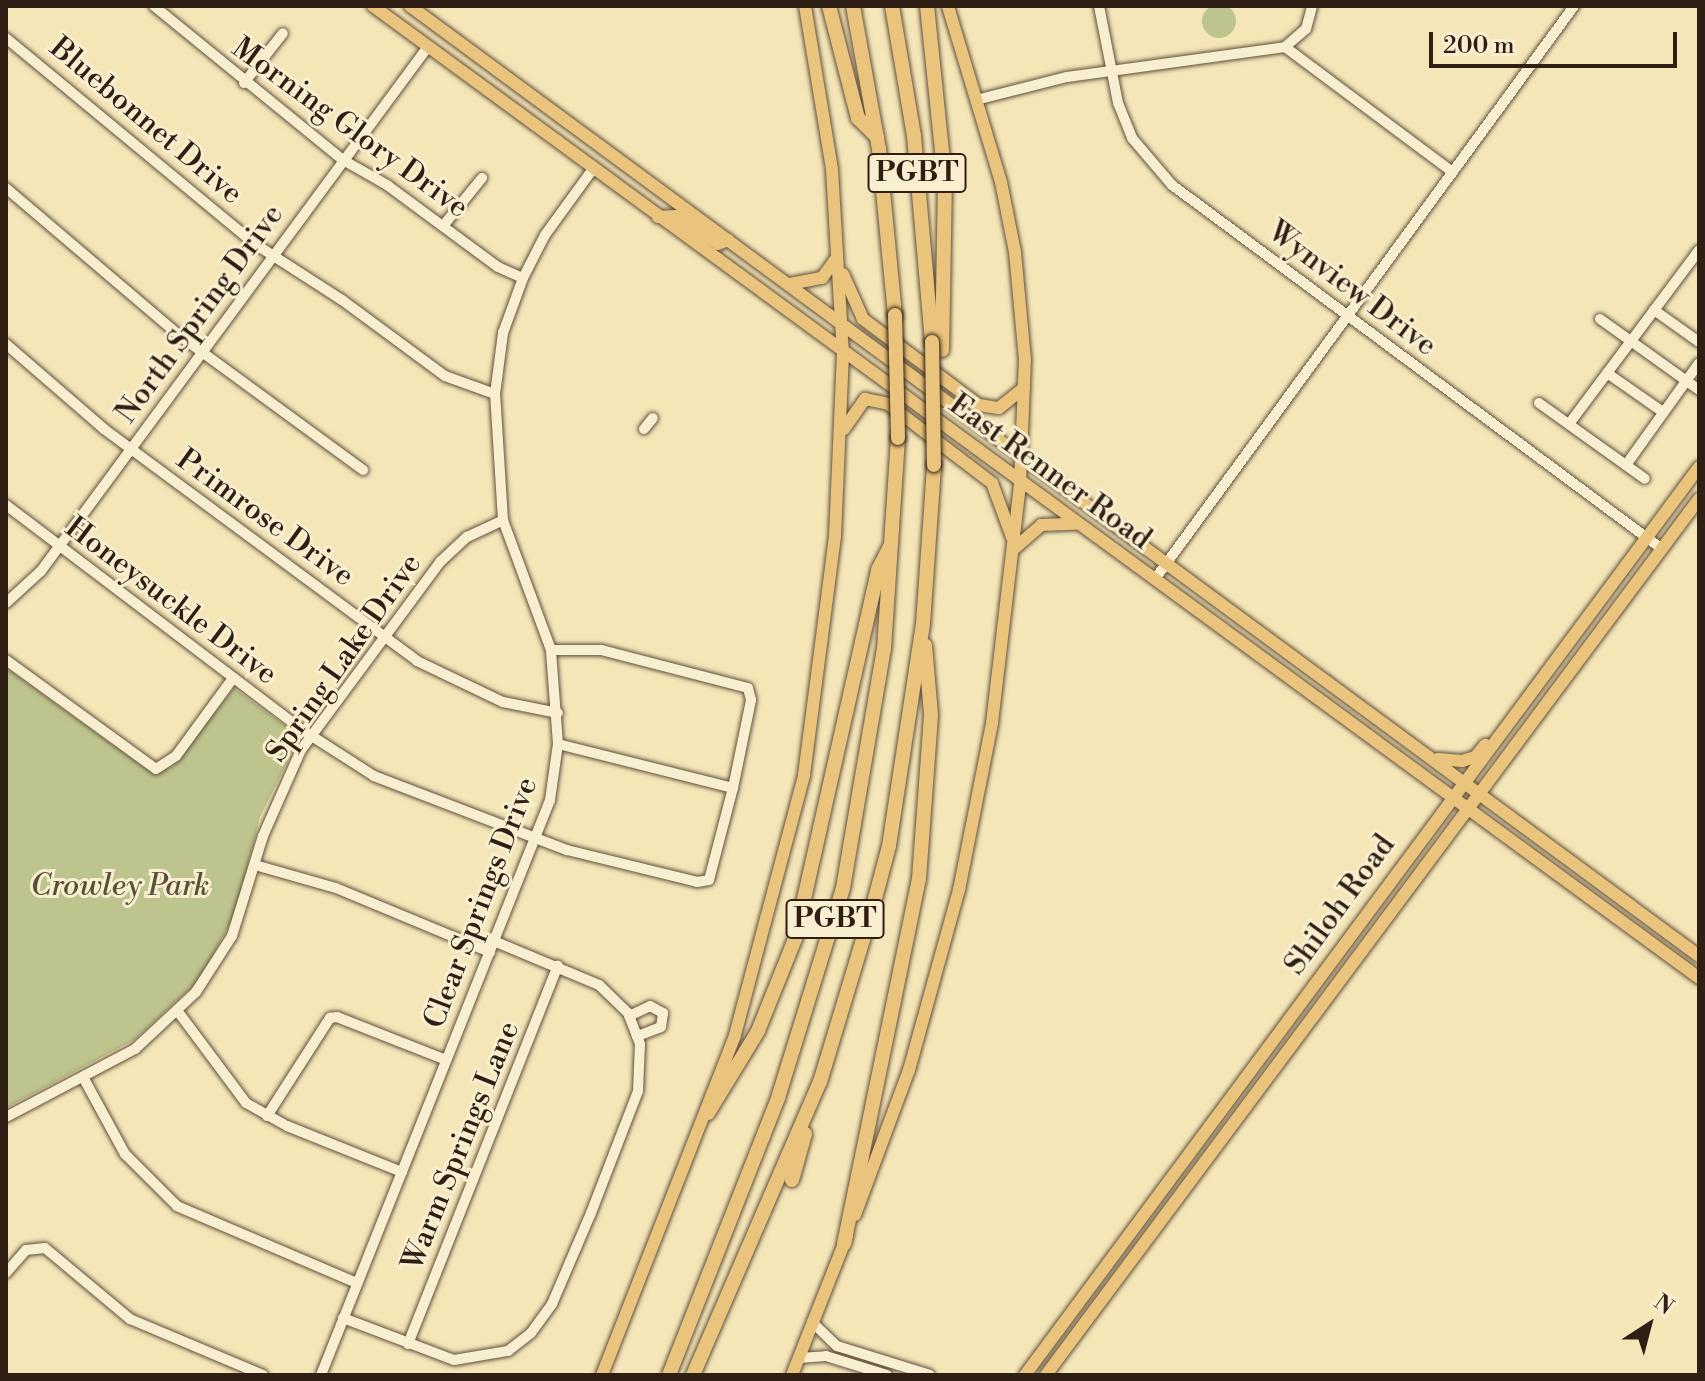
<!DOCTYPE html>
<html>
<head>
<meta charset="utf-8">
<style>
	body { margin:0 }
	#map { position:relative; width:1705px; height:1381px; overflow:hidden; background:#f5e6b8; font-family:"Libre Bodoni",serif }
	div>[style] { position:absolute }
	.green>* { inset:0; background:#bdc48d }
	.round { border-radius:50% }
	.roads { filter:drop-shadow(0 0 2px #60503d) drop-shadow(0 0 2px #60503d) }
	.minor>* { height:10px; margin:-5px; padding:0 5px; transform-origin:5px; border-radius:5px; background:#f8efd1 }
	.major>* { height:12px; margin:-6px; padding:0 6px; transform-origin:6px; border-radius:6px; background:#eac37c }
	.highway>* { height:14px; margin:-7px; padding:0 7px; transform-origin:7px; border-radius:7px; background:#eac37c }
	.bridges { filter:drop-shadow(0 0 2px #2f1e14) drop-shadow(0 0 2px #2f1e14) }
	.highway-bridge>* { height:14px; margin:-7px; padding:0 7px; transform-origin:7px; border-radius:7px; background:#eac37c }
	span { translate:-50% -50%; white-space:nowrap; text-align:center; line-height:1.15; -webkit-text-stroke:6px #f8efd1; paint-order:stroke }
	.shield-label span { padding:2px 6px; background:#f8efd1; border:2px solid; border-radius:6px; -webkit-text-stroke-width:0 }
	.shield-label { font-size:28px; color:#2f1e14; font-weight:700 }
	.street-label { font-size:30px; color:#2f1e14 }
	.park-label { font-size:30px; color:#5a5038; font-style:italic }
	.frame { position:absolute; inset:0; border:8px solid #2f1e14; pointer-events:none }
	.north { position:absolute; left:1609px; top:1285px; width:80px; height:80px; -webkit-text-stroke:6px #f8efd1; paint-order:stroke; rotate:36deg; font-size:22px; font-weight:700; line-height:32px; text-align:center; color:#2f1e14 }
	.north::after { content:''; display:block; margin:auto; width:28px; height:36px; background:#2f1e14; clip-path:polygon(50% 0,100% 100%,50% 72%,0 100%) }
	.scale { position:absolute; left:1429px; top:32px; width:248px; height:36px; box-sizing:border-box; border:4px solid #2f1e14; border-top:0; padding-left:10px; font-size:24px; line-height:28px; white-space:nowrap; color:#2f1e14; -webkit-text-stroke:6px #f8efd1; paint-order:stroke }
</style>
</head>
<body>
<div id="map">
	<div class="green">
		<div class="round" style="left:1202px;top:4px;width:34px;height:34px"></div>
		<div style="clip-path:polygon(6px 668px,152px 773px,172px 767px,234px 688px,300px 737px,260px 817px,236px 913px,199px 980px,134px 1040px,6px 1108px)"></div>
	</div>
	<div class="roads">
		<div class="minor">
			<div style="left:154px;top:6px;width:244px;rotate:39.2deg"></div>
			<div style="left:343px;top:160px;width:51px;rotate:29.6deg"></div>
			<div style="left:387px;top:185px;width:138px;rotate:36.5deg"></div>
			<div style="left:498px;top:267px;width:27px;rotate:24deg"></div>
			<div style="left:1099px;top:6px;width:99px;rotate:78.9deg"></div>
			<div style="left:1118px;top:103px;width:38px;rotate:68deg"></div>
			<div style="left:1132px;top:138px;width:62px;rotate:49.6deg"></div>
			<div style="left:1172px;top:185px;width:610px;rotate:36.61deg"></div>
			<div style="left:6px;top:38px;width:323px;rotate:39.6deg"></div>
			<div style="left:255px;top:244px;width:103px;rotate:32.8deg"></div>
			<div style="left:342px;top:300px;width:128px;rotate:36.4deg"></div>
			<div style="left:445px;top:376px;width:53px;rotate:19.8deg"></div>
			<div style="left:1285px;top:47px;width:28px;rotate:-41deg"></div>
			<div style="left:1306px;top:29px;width:24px;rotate:-75deg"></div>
			<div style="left:244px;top:83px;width:63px;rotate:-52deg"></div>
			<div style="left:976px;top:100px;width:94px;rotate:-14.2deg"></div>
			<div style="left:1067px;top:77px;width:220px;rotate:-7.8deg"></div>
			<div style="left:1285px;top:47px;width:209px;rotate:36.7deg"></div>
			<div style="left:6px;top:188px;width:228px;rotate:40.4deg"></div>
			<div style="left:180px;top:336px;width:227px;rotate:36.2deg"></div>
			<div style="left:443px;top:226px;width:62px;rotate:-50.9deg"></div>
			<div style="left:1654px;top:310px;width:55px;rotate:35.4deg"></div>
			<div style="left:1600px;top:319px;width:122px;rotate:35.6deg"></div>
			<div style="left:6px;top:344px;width:130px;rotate:40.9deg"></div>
			<div style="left:104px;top:429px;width:390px;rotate:36.5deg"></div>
			<div style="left:417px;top:661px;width:95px;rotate:25.5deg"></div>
			<div style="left:503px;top:702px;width:56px;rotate:11.3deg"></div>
			<div style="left:1607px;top:373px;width:68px;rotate:34.9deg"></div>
			<div style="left:1539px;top:403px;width:130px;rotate:35.6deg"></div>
			<div style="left:1569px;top:424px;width:217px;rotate:-53.2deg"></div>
			<div style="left:644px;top:429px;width:14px;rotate:-51deg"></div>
			<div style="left:1626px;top:465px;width:125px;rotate:-54.4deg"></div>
			<div style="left:6px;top:505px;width:374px;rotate:37.2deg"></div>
			<div style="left:304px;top:731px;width:83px;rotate:32.7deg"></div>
			<div style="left:374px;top:776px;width:207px;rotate:21deg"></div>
			<div style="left:567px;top:850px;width:134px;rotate:13.8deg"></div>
			<div style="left:697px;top:882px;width:12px;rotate:-9deg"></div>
			<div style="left:709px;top:880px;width:95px;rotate:-75.4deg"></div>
			<div style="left:733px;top:788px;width:90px;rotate:-78.4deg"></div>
			<div style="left:751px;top:700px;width:12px;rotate:-104deg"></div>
			<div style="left:748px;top:688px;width:152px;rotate:-165.5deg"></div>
			<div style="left:601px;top:650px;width:50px;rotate:180deg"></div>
			<div style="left:1155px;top:579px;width:710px;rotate:-53.82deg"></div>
			<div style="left:6px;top:603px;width:47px;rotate:-42.4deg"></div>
			<div style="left:41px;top:571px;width:650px;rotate:-53.57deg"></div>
			<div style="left:6px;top:660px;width:185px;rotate:36deg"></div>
			<div style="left:156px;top:769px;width:24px;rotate:-33deg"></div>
			<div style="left:176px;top:756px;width:97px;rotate:-53.8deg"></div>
			<div style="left:558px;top:744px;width:180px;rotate:14.1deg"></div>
			<div style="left:255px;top:865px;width:84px;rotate:15.9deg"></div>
			<div style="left:336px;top:888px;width:167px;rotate:22.6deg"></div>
			<div style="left:179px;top:1013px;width:112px;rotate:53.3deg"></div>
			<div style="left:246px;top:1103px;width:47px;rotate:29.3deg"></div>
			<div style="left:287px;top:1126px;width:124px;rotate:21.8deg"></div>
			<div style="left:629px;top:1016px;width:23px;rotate:-25deg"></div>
			<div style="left:650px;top:1006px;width:15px;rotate:28deg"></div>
			<div style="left:663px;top:1013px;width:14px;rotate:98deg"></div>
			<div style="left:661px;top:1027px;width:26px;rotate:159deg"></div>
			<div style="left:83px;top:1077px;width:88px;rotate:61.4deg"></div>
			<div style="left:125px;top:1154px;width:74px;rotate:45deg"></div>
			<div style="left:177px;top:1206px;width:196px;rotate:23.2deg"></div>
			<div style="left:267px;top:1116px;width:117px;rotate:-57.3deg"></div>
			<div style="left:330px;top:1018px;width:7px;rotate:-8deg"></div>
			<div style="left:337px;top:1017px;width:117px;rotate:21.5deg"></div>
			<div style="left:6px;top:1117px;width:146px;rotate:-27.8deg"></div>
			<div style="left:135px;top:1049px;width:83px;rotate:-43.1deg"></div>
			<div style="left:196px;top:992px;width:67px;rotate:-57.3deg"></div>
			<div style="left:232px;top:936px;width:105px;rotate:-72.8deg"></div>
			<div style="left:263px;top:836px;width:94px;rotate:-66.2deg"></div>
			<div style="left:301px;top:750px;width:234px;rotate:-53.5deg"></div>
			<div style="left:440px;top:562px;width:37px;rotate:-43deg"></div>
			<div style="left:467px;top:537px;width:40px;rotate:-25deg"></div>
			<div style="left:6px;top:1273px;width:30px;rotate:-49deg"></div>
			<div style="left:26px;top:1250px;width:19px;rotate:-6deg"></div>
			<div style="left:45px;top:1248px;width:111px;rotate:39.9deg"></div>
			<div style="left:130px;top:1319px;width:144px;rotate:22.8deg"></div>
			<div style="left:343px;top:1318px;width:119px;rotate:20.7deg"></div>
			<div style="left:454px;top:1360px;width:55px;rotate:-9.5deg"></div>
			<div style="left:508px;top:1351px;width:29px;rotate:-38deg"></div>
			<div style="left:531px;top:1333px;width:36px;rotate:-54deg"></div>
			<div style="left:552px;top:1304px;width:99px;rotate:-66.8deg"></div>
			<div style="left:591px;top:1213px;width:131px;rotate:-68.9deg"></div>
			<div style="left:638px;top:1091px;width:47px;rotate:-87.6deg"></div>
			<div style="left:640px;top:1044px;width:33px;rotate:-111deg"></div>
			<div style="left:628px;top:1013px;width:40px;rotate:-136deg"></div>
			<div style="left:599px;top:985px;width:114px;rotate:-157.3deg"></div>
			<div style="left:812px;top:1322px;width:35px;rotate:44deg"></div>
			<div style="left:837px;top:1346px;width:97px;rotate:17.3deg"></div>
			<div style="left:408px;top:1344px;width:407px;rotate:-68.4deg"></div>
			<div style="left:799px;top:1358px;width:27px;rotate:-4deg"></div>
			<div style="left:826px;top:1356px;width:64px;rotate:17.3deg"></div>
			<div style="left:321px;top:1375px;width:619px;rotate:-68.28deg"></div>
			<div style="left:550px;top:800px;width:57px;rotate:-81.9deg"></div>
			<div style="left:558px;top:744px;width:94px;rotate:-94.3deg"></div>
			<div style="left:551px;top:650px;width:139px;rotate:-110.3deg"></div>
			<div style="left:503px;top:520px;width:126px;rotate:-93.6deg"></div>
			<div style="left:495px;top:394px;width:62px;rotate:-82.5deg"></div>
			<div style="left:503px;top:333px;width:59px;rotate:-70deg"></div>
			<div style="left:523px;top:278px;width:48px;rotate:-62.9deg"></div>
			<div style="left:545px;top:235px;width:82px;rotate:-54deg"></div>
		</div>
		<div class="major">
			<div style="left:373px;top:6px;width:1644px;rotate:36.24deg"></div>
			<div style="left:410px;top:6px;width:1601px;rotate:36.39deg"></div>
			<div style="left:658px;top:217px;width:18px;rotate:-3deg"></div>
			<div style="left:676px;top:216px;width:50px;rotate:33.7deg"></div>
			<div style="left:718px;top:244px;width:11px;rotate:-22deg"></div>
			<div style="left:843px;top:274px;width:49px;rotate:66deg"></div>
			<div style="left:863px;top:319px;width:144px;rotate:36.6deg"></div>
			<div style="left:979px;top:405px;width:20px;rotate:9deg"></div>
			<div style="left:999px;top:408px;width:32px;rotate:-39deg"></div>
			<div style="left:790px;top:284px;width:33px;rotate:-11deg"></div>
			<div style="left:822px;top:278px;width:24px;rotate:-54deg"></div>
			<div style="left:844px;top:429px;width:37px;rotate:-55deg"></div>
			<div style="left:865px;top:399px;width:24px;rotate:12deg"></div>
			<div style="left:888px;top:404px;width:131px;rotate:37.2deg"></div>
			<div style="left:992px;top:483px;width:58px;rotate:69.7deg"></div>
			<div style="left:1015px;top:548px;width:35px;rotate:-41deg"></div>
			<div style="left:1041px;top:525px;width:33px;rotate:-2deg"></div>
			<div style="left:1438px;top:759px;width:24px;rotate:5deg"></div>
			<div style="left:1462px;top:761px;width:14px;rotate:-17deg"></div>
			<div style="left:1475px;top:757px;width:16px;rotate:-50deg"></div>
			<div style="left:855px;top:1215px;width:155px;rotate:-69.6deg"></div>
			<div style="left:909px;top:1070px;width:187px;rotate:-74.5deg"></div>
			<div style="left:959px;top:890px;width:170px;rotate:-78.8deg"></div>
			<div style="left:992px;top:723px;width:242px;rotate:-83.3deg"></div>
			<div style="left:1020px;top:483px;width:123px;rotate:-87.7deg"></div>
			<div style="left:1025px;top:360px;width:108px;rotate:-95.3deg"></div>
			<div style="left:1015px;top:252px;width:71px;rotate:-101.3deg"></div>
			<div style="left:1001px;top:182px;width:184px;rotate:-106.8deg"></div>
			<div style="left:602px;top:1375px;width:365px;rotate:-68.6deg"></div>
			<div style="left:735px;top:1035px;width:269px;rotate:-75.1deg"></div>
			<div style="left:804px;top:775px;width:241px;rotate:-82.6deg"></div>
			<div style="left:835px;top:536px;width:181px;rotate:-87.5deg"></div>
			<div style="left:843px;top:355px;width:186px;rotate:-93.4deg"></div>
			<div style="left:832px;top:169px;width:165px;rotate:-99.4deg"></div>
			<div style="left:792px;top:1375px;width:149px;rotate:-68.4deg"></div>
			<div style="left:1025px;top:1375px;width:1131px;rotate:-53.41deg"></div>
			<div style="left:1046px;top:1375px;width:1093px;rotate:-53.3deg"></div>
		</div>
		<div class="highway">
			<div style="left:829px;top:6px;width:116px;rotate:75.5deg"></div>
			<div style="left:858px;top:118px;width:27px;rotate:45deg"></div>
			<div style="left:853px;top:6px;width:145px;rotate:79.7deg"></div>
			<div style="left:879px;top:149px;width:167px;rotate:84.5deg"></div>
			<div style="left:892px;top:6px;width:132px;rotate:80.4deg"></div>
			<div style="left:914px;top:136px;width:207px;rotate:85deg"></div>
			<div style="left:927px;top:6px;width:175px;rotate:84.1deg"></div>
			<div style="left:945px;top:180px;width:170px;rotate:91deg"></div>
			<div style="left:708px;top:1113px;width:96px;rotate:-58.6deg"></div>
			<div style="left:758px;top:1031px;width:99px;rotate:-68.1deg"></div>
			<div style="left:795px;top:939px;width:378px;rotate:-77.3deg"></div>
			<div style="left:878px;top:570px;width:28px;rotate:-63deg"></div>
			<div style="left:792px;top:1180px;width:48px;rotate:-74.2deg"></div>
			<div style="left:844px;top:1244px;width:373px;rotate:-78.4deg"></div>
			<div style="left:919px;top:879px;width:165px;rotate:-85.8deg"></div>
			<div style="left:931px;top:714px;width:69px;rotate:-95deg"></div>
			<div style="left:669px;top:1375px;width:298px;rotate:-68.5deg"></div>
			<div style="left:778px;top:1098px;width:220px;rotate:-72.8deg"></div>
			<div style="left:843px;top:888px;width:242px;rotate:-80.3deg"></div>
			<div style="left:884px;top:649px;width:211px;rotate:-86.2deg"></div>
			<div style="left:693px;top:1375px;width:319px;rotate:-66.6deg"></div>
			<div style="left:820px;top:1082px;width:184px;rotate:-73.2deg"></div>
			<div style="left:873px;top:906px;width:62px;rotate:-75.1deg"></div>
			<div style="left:889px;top:846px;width:225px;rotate:-81.3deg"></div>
			<div style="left:923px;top:624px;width:159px;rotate:-86deg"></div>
		</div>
	</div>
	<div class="bridges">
		<div class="highway-bridge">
			<div style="left:895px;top:315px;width:123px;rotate:88.6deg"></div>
			<div style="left:932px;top:342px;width:123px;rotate:89.1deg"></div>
		</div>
	</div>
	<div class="shield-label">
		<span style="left:917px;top:173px">PGBT</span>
		<span style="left:835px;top:919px">PGBT</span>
	</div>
	<div class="street-label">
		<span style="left:146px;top:121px;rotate:40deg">Bluebonnet Drive</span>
		<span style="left:350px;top:128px;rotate:36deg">Morning Glory Drive</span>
		<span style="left:1352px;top:289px;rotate:37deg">Wynview Drive</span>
		<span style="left:200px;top:314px;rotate:-54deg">North Spring Drive</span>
		<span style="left:1050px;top:472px;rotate:36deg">East Renner Road</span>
		<span style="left:265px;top:518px;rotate:36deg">Primrose Drive</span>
		<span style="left:171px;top:601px;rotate:37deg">Honeysuckle Drive</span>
		<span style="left:344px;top:658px;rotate:-55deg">Spring Lake Drive</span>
		<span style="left:481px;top:903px;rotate:-69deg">Clear Springs Drive</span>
		<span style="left:1340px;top:905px;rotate:-54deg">Shiloh Road</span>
		<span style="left:461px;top:1146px;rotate:-68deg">Warm Springs Lane</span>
	</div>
	<div class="park-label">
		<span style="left:120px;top:886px">Crowley Park</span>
	</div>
	<div class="frame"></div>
	<div class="north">N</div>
	<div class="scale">200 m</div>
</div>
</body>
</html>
